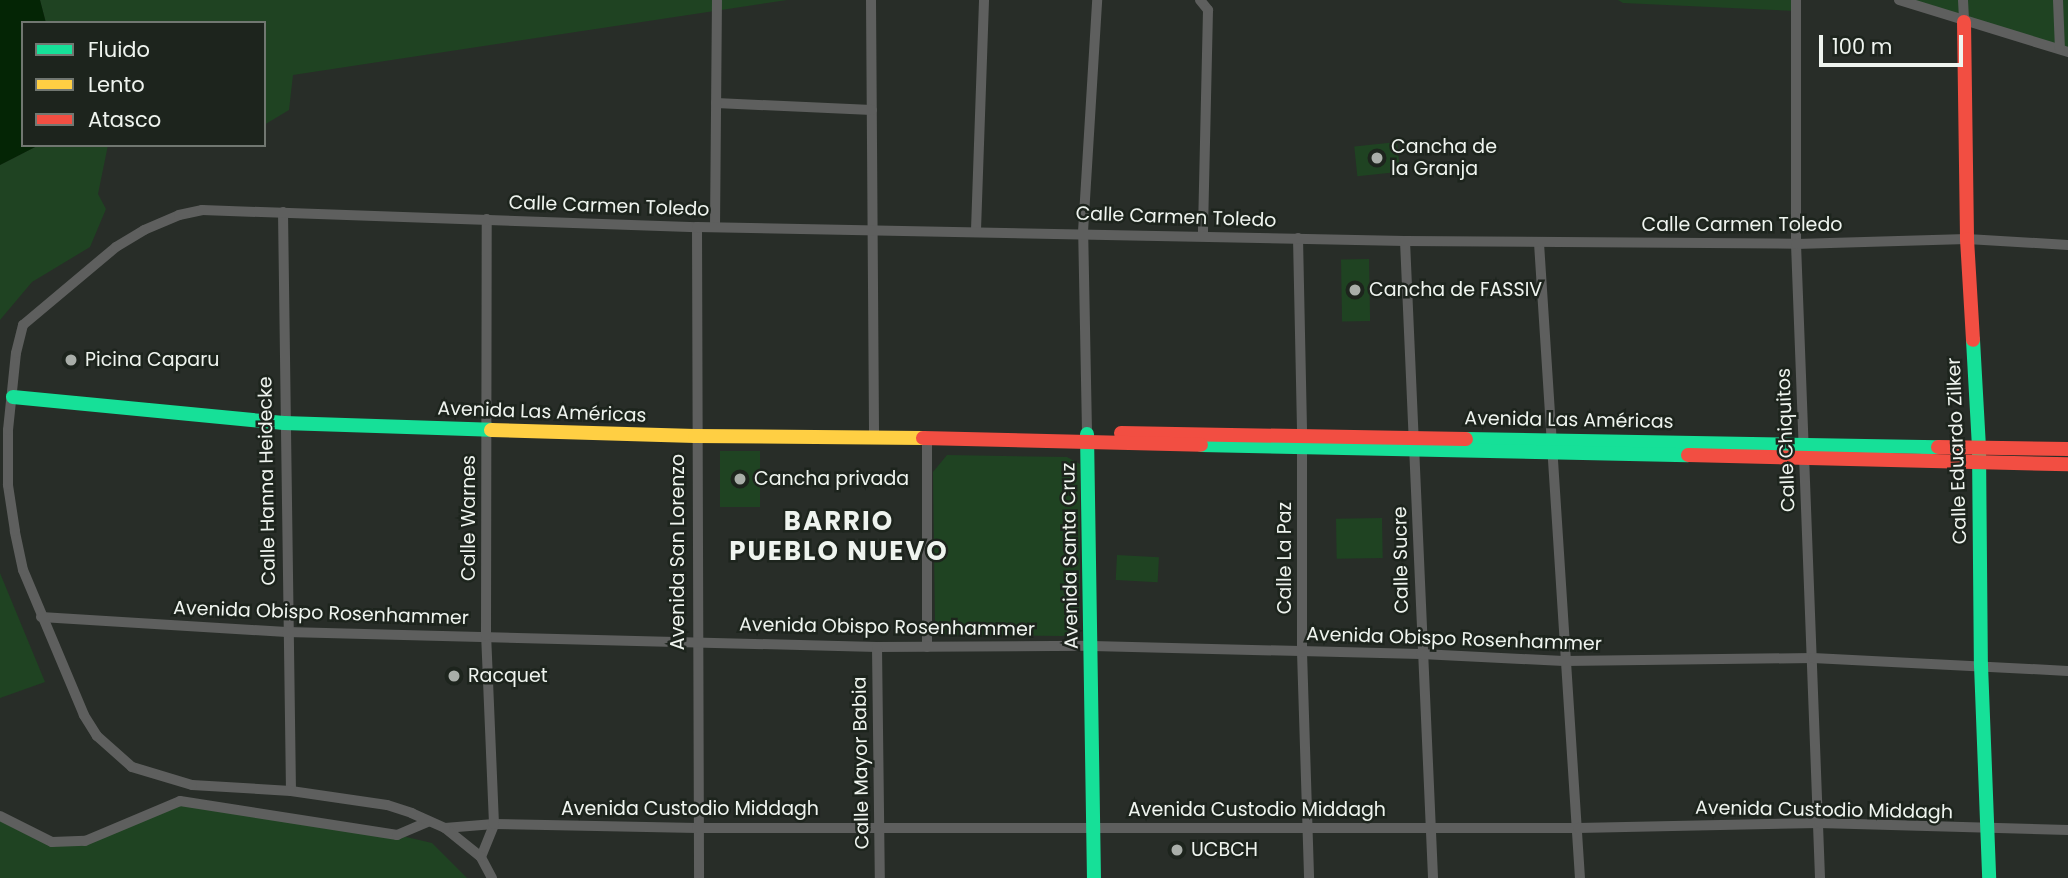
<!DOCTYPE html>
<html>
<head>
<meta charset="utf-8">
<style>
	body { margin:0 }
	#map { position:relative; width:2068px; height:878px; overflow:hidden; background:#282d28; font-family:Poppins,sans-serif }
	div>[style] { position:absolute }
	.green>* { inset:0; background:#1f4322; transform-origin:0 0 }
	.water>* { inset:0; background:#042505 }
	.street>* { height:10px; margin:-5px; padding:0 5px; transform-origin:5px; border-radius:5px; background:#5e5f5e }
	.fast>* { height:14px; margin:-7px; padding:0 7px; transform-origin:7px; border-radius:7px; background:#16e098 }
	.slow>* { height:14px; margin:-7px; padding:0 7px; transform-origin:7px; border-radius:7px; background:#ffcf43 }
	.jam>* { height:14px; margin:-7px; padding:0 7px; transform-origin:7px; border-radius:7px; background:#f24e42 }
	.dots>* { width:19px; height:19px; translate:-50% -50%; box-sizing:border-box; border:4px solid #1d241d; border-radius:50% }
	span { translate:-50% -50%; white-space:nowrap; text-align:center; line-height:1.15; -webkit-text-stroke:5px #1d241d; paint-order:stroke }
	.poi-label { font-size:19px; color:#eff4ef }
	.left { translate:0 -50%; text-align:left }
	.street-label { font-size:19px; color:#eff4ef }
	.district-label { font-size:26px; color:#eff4ef; font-weight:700; letter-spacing:2px }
	.legend { position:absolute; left:21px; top:21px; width:245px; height:126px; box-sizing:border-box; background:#1d241d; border:2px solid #717771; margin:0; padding:9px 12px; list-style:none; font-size:21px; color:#eff4ef }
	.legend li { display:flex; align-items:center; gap:14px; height:35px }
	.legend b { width:35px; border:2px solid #717771 }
	.scale { position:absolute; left:1819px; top:35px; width:144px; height:32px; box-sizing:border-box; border:4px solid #eff4ef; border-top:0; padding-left:9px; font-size:21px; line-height:24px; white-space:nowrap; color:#eff4ef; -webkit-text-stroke:5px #1d241d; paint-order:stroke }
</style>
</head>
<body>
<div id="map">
	<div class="green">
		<div style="clip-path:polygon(40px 0,787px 0,293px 75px,289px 110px,264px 125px,264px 23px,46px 23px)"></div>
		<div style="clip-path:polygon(1618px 0,1796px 0,1796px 11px,1623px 3px)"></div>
		<div style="clip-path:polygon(1899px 0,2068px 0,2068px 52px)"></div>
		<div style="left:1397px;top:142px;width:30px;height:43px;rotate:84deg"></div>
		<div style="clip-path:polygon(39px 145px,108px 145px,98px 194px,106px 209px,90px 247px,32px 282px,0 320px,0 165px)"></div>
		<div style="left:1369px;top:259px;width:62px;height:28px;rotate:89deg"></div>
		<div style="left:760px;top:451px;width:56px;height:40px;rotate:90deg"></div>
		<div style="clip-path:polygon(947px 455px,1067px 457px,1080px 464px,1080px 621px,1072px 634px,1062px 636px,947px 635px,935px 627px,933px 472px)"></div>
		<div style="left:1382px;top:518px;width:40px;height:46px;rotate:89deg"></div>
		<div style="left:1117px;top:555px;width:42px;height:25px;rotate:3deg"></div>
		<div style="clip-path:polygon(0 573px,45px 682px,0 698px)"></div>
		<div style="clip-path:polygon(180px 801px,368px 828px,432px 843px,467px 878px,0 878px,0 816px,52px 842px,84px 841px)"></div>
	</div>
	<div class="water">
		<div style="clip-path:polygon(0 0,40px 0,46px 23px,23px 23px,23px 145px,39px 145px,0 165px)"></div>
	</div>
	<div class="street">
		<div style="left:871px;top:0;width:438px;rotate:89.6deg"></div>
		<div style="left:1200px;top:0;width:13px;rotate:51deg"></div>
		<div style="left:1208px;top:10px;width:226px;rotate:91.3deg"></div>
		<div style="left:1796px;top:0;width:244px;rotate:90deg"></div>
		<div style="left:1796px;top:244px;width:634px;rotate:87.83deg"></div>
		<div style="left:1899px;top:0;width:177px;rotate:17.1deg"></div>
		<div style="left:1963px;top:0;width:22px;rotate:87deg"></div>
		<div style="left:2058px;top:0;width:49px;rotate:87.7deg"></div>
		<div style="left:716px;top:103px;width:156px;rotate:2.6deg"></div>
		<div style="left:283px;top:212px;width:579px;rotate:89.21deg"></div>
		<div style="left:697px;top:227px;width:651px;rotate:89.82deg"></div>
		<div style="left:715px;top:227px;width:227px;rotate:-89.5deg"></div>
		<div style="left:976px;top:230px;width:230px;rotate:-88deg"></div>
		<div style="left:1298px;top:238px;width:197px;rotate:88.8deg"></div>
		<div style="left:1302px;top:435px;width:217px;rotate:90deg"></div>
		<div style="left:1302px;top:652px;width:226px;rotate:88.2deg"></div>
		<div style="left:1405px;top:241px;width:638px;rotate:87.48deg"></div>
		<div style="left:1539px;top:243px;width:636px;rotate:86.31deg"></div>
		<div style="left:1087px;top:432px;width:200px;rotate:-91.1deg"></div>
		<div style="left:1083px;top:232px;width:232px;rotate:-86.5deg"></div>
		<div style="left:927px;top:439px;width:208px;rotate:90deg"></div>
		<div style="left:41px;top:617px;width:246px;rotate:3.5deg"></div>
		<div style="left:287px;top:632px;width:590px;rotate:1.46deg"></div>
		<div style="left:877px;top:647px;width:215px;rotate:-0.3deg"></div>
		<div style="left:1092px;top:646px;width:329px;rotate:1.4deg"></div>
		<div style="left:1421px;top:654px;width:143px;rotate:2.8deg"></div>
		<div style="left:1564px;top:661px;width:249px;rotate:-0.7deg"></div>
		<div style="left:1813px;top:658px;width:255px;rotate:2.9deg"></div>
		<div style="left:877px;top:647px;width:231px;rotate:89.3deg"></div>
		<div style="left:0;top:816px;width:58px;rotate:26.6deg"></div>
		<div style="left:52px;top:842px;width:33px;rotate:-2deg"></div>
		<div style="left:85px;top:841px;width:103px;rotate:-22.8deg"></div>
		<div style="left:180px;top:801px;width:220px;rotate:8.9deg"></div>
		<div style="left:397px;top:835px;width:34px;rotate:-23deg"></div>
		<div style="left:445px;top:828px;width:49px;rotate:-4.7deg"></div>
		<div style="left:494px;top:824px;width:203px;rotate:1.1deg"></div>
		<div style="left:697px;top:828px;width:881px"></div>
		<div style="left:1578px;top:828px;width:241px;rotate:-1.2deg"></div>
		<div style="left:1819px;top:823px;width:249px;rotate:1.6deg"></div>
		<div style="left:481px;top:857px;width:35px;rotate:-68deg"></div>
		<div style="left:494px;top:824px;width:188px;rotate:-92.4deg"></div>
		<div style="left:486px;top:636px;width:417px;rotate:-89.9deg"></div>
		<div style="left:492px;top:878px;width:24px;rotate:-118deg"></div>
		<div style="left:481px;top:857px;width:46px;rotate:-141.1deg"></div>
		<div style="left:445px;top:828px;width:36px;rotate:-156deg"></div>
		<div style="left:412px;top:813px;width:26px;rotate:-162deg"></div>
		<div style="left:387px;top:805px;width:97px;rotate:-171.7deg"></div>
		<div style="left:291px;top:791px;width:99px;rotate:-176.5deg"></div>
		<div style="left:192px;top:785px;width:63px;rotate:-163.3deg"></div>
		<div style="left:132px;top:767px;width:47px;rotate:-138.5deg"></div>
		<div style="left:97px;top:736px;width:25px;rotate:-122deg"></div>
		<div style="left:84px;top:715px;width:157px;rotate:-112.8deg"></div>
		<div style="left:23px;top:570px;width:40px;rotate:-102deg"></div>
		<div style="left:15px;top:531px;width:47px;rotate:-98.7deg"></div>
		<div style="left:8px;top:485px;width:55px;rotate:-90deg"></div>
		<div style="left:8px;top:430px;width:77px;rotate:-84.1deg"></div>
		<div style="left:16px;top:353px;width:29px;rotate:-76deg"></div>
		<div style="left:23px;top:325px;width:121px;rotate:-40deg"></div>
		<div style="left:116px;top:247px;width:33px;rotate:-31deg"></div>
		<div style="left:144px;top:230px;width:38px;rotate:-23deg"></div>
		<div style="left:179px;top:215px;width:24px;rotate:-12deg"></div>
		<div style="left:202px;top:210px;width:495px;rotate:2deg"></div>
		<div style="left:697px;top:227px;width:708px;rotate:1.13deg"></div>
		<div style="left:1405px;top:241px;width:391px;rotate:0.4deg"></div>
		<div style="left:1796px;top:244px;width:171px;rotate:-1.7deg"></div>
		<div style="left:1967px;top:239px;width:101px;rotate:3.4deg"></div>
	</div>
	<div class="fast">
		<div style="left:1973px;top:340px;width:108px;rotate:86.8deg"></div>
		<div style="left:1979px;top:448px;width:217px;rotate:89.5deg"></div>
		<div style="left:1981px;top:665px;width:213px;rotate:87.8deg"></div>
		<div style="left:13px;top:397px;width:272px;rotate:5.5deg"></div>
		<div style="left:284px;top:423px;width:207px;rotate:1.9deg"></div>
		<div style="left:1087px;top:434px;width:444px;rotate:89.1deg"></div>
		<div style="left:1466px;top:439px;width:472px;rotate:1deg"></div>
		<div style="left:1201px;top:445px;width:487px;rotate:1.2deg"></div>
	</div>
	<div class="slow">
		<div style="left:491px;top:430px;width:204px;rotate:1.7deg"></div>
		<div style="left:695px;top:436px;width:228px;rotate:0.5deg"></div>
	</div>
	<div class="jam">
		<div style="left:1964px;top:22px;width:217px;rotate:89.2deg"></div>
		<div style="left:1967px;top:239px;width:101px;rotate:86.6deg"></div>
		<div style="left:1121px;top:433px;width:345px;rotate:1deg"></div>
		<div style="left:923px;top:438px;width:278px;rotate:1.4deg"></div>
		<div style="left:1938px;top:447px;width:130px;rotate:0.9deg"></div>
		<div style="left:1688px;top:455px;width:380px;rotate:1.4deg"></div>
	</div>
	<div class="dots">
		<div style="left:1377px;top:158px;background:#a9aea9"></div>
		<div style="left:1355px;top:290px;background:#a9aea9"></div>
		<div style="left:71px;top:360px;background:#a9aea9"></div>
		<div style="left:740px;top:479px;background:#a9aea9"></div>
		<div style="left:454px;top:676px;background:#a9aea9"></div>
		<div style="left:1177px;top:850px;background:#a9aea9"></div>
	</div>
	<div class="poi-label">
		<span class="left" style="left:1391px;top:158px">Cancha de<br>la Granja</span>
		<span class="left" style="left:1369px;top:290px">Cancha de FASSIV</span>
		<span class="left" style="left:85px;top:360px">Picina Caparu</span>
		<span class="left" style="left:754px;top:479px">Cancha privada</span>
		<span class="left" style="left:468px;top:676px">Racquet</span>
		<span class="left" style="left:1191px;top:850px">UCBCH</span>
	</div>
	<div class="street-label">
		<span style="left:609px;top:206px;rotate:2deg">Calle Carmen Toledo</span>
		<span style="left:1176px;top:217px;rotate:2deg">Calle Carmen Toledo</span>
		<span style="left:1742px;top:225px">Calle Carmen Toledo</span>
		<span style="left:542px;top:412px;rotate:2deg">Avenida Las Américas</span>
		<span style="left:1569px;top:420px;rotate:1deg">Avenida Las Américas</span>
		<span style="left:1786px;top:440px;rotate:-92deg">Calle Chiquitos</span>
		<span style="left:1957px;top:451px;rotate:-92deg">Calle Eduardo Zilker</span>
		<span style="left:267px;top:481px;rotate:-91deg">Calle Hanna Heidecke</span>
		<span style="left:469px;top:518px;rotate:-90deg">Calle Warnes</span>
		<span style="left:678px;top:552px;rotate:-90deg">Avenida San Lorenzo</span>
		<span style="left:1070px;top:556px;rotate:-91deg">Avenida Santa Cruz</span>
		<span style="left:1285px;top:558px;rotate:-90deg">Calle La Paz</span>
		<span style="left:1401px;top:560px;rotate:-91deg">Calle Sucre</span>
		<span style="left:321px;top:613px;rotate:2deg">Avenida Obispo Rosenhammer</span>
		<span style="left:887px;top:627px;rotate:1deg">Avenida Obispo Rosenhammer</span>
		<span style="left:1454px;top:639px;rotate:2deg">Avenida Obispo Rosenhammer</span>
		<span style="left:861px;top:763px;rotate:-91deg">Calle Mayor Babia</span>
		<span style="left:690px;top:809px">Avenida Custodio Middagh</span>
		<span style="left:1257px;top:810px">Avenida Custodio Middagh</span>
		<span style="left:1824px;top:810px;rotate:1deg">Avenida Custodio Middagh</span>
	</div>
	<div class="district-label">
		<span style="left:839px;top:537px">BARRIO<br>PUEBLO NUEVO</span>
	</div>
	<ul class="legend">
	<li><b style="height:9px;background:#16e098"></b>Fluido</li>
	<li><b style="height:9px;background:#ffcf43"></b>Lento</li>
	<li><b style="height:9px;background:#f24e42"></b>Atasco</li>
	</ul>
	<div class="scale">100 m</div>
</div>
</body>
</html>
